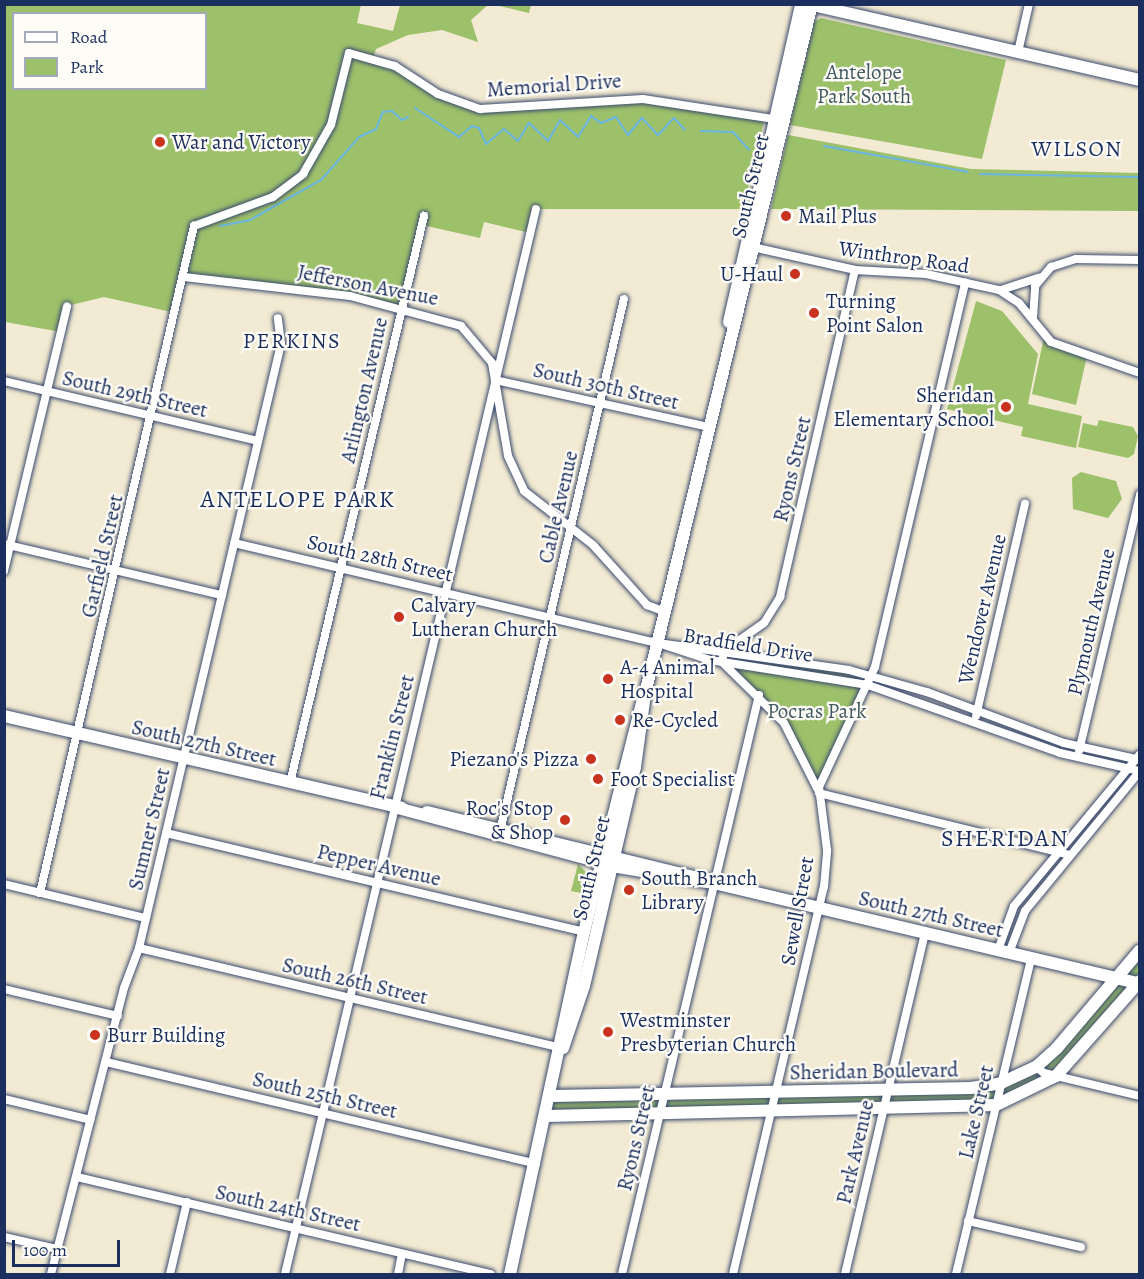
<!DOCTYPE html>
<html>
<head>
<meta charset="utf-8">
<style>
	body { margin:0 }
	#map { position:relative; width:1144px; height:1279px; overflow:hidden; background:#f2ead2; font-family:Alegreya,serif }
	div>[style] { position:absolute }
	.green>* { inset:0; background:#9dc16b }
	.stream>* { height:2px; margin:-1px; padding:0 1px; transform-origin:1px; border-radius:1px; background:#6ab5e3 }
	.roads { filter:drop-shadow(0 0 2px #3b4b6f) drop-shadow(0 0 2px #3b4b6f) }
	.street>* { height:8px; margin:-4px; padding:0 4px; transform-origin:4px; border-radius:4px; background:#fff }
	.secondary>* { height:12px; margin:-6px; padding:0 6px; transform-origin:6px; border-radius:6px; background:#fff }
	.dots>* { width:16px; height:16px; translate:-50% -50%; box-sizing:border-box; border:3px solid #fdfcf7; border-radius:50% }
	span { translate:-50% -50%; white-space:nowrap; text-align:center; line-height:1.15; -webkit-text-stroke:4.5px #fdfcf7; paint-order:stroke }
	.park-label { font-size:21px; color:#425b62 }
	.street-label { font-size:21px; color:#1b2f5e }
	.poi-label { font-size:21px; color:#1b2f5e }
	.left { translate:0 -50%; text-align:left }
	.right { translate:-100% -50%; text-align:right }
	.neighbourhood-label { font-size:22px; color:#1b2f5e; letter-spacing:1.5px }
	.quarter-label { font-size:24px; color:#1b2f5e; letter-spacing:1.5px }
	.frame { position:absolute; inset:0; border:6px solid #1b2f5e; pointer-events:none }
	.legend { position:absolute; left:12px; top:12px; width:195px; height:78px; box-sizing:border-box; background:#fdfcf7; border:2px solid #a3aaba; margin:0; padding:8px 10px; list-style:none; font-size:18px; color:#1b2f5e }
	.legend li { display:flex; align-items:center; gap:12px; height:30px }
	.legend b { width:30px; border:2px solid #a3aaba }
	.scale { position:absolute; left:12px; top:1240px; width:108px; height:27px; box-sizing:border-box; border:3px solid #1b2f5e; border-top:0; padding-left:8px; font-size:18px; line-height:21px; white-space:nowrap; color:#1b2f5e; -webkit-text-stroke:4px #fdfcf7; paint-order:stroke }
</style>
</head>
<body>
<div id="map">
	<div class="green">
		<div style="clip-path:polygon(evenodd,4px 5px,361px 5px,357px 23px,393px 31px,400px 5px,488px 5px,471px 20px,478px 42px,442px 30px,408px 35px,376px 49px,373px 59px,480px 109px,625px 99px,765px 117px,743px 209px,536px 209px,530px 233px,484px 222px,480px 238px,422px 225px,402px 307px,184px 277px,176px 313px,104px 297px,67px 306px,61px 332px,5px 322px,4px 5px,14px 14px,206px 14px,206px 88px,14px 88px,14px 14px)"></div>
		<div style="clip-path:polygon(495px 5px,531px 5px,529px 13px)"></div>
		<div style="clip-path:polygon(821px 18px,1006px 60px,982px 159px,790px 125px,814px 22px)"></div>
		<div style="clip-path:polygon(788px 135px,971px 169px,1139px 173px,1139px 211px,771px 209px)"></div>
		<div style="clip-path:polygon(976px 301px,1002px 311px,1038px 354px,1028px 404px,1082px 416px,1076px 448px,1021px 436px,1023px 427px,947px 409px)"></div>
		<div style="clip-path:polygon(1044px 337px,1087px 356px,1076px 405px,1032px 394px)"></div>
		<div style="clip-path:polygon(1099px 420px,1133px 427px,1138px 436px,1134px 454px,1128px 458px,1078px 447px,1083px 423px,1097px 426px)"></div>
		<div style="clip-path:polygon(1081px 472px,1116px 481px,1122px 499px,1108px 518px,1073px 509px,1072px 478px)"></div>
		<div style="clip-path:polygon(744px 661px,829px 670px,864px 679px,860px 681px)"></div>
		<div style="clip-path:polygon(722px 662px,868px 685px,819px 787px,795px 740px)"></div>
		<div style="clip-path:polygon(578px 864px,590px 876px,586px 894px,571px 891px)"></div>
		<div style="clip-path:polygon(1139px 950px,1139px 981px,1074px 1059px,996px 1105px,547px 1116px,552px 1096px,971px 1088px,1036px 1067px)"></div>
	</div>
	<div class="stream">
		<div style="left:415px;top:108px;width:53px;rotate:33.4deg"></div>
		<div style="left:459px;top:137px;width:17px;rotate:-40deg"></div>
		<div style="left:472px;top:126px;width:7px;rotate:16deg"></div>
		<div style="left:479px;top:128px;width:17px;rotate:66deg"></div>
		<div style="left:486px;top:144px;width:23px;rotate:-40deg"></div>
		<div style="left:504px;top:129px;width:18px;rotate:41deg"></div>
		<div style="left:518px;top:141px;width:21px;rotate:-59deg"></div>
		<div style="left:529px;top:123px;width:26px;rotate:43deg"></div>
		<div style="left:548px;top:141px;width:24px;rotate:-60deg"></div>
		<div style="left:560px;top:120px;width:25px;rotate:43deg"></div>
		<div style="left:578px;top:137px;width:25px;rotate:-58deg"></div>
		<div style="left:591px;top:116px;width:12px;rotate:35deg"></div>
		<div style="left:601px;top:123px;width:16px;rotate:-22deg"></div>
		<div style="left:616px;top:117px;width:22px;rotate:56deg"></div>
		<div style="left:628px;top:135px;width:22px;rotate:-51deg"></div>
		<div style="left:642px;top:118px;width:23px;rotate:47deg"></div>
		<div style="left:658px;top:135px;width:23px;rotate:-47deg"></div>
		<div style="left:674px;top:118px;width:16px;rotate:47deg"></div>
		<div style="left:701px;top:131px;width:32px;rotate:2deg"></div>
		<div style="left:733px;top:132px;width:24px;rotate:48deg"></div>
		<div style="left:824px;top:146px;width:146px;rotate:10.2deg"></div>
		<div style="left:980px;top:174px;width:160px;rotate:1.1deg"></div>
		<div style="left:220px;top:226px;width:31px;rotate:-11deg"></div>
		<div style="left:250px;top:220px;width:81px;rotate:-29.4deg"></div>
		<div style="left:321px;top:180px;width:57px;rotate:-48.5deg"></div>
		<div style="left:359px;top:137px;width:19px;rotate:-25deg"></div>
		<div style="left:376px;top:129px;width:18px;rotate:-68deg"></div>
		<div style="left:383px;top:112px;width:9px;rotate:-6deg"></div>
		<div style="left:392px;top:111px;width:13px;rotate:42deg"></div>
		<div style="left:402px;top:120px;width:7px;rotate:-27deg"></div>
	</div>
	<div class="roads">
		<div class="street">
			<div style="left:1018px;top:52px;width:49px;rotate:-77.1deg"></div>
			<div style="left:748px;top:246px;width:110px;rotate:12.6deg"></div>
			<div style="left:855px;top:270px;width:71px;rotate:3.2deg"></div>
			<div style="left:926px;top:274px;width:75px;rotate:12.4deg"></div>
			<div style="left:999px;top:290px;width:24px;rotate:33deg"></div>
			<div style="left:1019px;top:303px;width:50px;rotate:50.6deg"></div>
			<div style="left:1051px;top:342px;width:94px;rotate:19.2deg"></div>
			<div style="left:184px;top:277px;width:167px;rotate:6.5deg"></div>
			<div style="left:350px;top:296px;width:115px;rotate:15.1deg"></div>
			<div style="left:461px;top:326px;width:48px;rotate:50deg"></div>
			<div style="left:492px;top:363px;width:94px;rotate:80.2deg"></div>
			<div style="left:508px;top:456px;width:38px;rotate:65deg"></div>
			<div style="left:524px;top:491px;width:88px;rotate:38deg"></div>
			<div style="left:593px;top:545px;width:81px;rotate:48deg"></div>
			<div style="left:647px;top:605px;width:19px;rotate:21deg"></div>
			<div style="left:1001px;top:290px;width:40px;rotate:-18deg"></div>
			<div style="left:1033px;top:318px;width:32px;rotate:-86deg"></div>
			<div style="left:1035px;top:286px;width:25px;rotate:-50deg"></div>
			<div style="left:1051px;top:267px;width:26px;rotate:-18deg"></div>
			<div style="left:1076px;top:259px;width:64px;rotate:0.9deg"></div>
			<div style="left:495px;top:380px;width:218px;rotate:12.4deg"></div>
			<div style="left:4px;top:381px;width:261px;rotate:13.3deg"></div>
			<div style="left:234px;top:543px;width:436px;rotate:13.3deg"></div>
			<div style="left:658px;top:643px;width:193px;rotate:8deg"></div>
			<div style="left:849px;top:670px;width:81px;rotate:15.8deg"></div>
			<div style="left:927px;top:692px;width:146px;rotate:20.4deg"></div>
			<div style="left:1064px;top:743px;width:78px;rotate:12.6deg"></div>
			<div style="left:4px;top:544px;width:224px;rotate:13.2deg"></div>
			<div style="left:4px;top:571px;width:272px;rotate:-76.6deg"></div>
			<div style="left:658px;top:643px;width:55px;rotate:18.1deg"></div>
			<div style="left:710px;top:660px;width:160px;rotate:9deg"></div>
			<div style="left:868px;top:685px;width:204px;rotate:19.5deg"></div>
			<div style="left:1060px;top:753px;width:82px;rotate:12.7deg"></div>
			<div style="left:976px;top:716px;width:218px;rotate:-77deg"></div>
			<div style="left:1079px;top:751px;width:264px;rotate:-76.6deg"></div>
			<div style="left:290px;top:783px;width:583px;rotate:-76.7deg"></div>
			<div style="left:818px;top:790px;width:75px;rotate:-116.9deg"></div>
			<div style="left:784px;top:723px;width:87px;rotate:-135.5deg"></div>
			<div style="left:722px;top:662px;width:11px;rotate:-80deg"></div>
			<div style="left:724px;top:651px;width:49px;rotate:-35deg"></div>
			<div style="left:764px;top:623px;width:31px;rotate:-58deg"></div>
			<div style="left:780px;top:597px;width:335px;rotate:-77.1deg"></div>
			<div style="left:819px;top:793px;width:258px;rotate:13.9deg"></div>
			<div style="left:501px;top:827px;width:542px;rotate:-76.89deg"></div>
			<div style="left:166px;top:833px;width:430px;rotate:13.3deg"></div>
			<div style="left:4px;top:884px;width:146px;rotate:13.5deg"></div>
			<div style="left:40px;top:893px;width:685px;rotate:-77deg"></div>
			<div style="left:194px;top:226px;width:84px;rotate:-20.2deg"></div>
			<div style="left:273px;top:197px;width:38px;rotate:-37deg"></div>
			<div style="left:303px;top:174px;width:56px;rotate:-60.3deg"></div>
			<div style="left:331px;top:125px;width:74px;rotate:-76deg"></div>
			<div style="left:349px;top:53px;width:48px;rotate:15.8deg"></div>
			<div style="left:395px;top:66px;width:51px;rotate:33.1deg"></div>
			<div style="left:438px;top:94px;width:45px;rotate:19.7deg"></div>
			<div style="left:480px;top:109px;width:163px;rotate:-3.5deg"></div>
			<div style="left:643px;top:99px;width:133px;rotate:8.7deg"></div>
			<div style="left:139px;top:948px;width:435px;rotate:13.3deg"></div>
			<div style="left:998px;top:950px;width:47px;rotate:-70deg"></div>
			<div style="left:1014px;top:906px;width:197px;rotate:-50.3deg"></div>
			<div style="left:1009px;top:953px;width:45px;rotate:-69.1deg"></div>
			<div style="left:1025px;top:911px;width:181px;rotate:-50.6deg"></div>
			<div style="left:4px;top:989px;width:117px;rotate:13.3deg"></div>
			<div style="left:106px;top:1062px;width:442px;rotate:13.3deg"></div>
			<div style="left:1036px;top:1067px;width:10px;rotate:37deg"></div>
			<div style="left:1044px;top:1073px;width:99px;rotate:13.5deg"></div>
			<div style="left:4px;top:1099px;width:89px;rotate:13.6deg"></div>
			<div style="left:77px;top:1177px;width:425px;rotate:13.2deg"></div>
			<div style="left:968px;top:1221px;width:116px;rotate:13deg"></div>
			<div style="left:4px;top:1237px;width:54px;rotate:12.8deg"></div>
			<div style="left:51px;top:1274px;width:295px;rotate:-75.7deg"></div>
			<div style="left:124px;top:988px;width:43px;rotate:-69.4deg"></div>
			<div style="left:139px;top:948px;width:620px;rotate:-76.77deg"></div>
			<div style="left:281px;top:344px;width:26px;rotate:-97deg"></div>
			<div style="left:170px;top:1274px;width:74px;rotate:-76.7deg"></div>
			<div style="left:285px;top:1274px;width:1094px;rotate:-76.74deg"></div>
			<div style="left:398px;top:1274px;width:20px;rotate:-79deg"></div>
			<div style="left:622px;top:1274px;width:595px;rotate:-76.69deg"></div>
			<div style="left:733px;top:1274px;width:398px;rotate:-76.8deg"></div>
			<div style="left:824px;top:887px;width:37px;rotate:-85deg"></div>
			<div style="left:827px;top:850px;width:64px;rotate:-97.2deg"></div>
			<div style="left:819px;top:787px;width:132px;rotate:-65deg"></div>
			<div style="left:875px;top:667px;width:395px;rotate:-76.8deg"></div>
			<div style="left:845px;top:1274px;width:350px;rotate:-76.8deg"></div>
			<div style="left:956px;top:1274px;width:325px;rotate:-76.6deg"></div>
		</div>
		<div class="secondary">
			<div style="left:808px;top:4px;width:341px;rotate:12.9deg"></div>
			<div style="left:729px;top:322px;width:326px;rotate:-77.2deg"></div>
			<div style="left:4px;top:716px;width:408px;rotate:13deg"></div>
			<div style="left:394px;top:807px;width:232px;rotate:15deg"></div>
			<div style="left:618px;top:867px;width:97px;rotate:9.5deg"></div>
			<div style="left:714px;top:883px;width:438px;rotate:13.3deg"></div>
			<div style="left:427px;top:812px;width:288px;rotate:13.7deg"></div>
			<div style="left:563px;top:1048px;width:65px;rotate:-71.3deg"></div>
			<div style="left:584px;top:986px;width:225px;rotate:-76.9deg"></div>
			<div style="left:635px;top:767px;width:74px;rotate:-82.2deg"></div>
			<div style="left:645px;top:694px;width:710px;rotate:-76.39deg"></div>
			<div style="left:552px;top:1096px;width:419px;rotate:-1.1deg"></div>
			<div style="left:971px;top:1088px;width:30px;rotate:-9deg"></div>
			<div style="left:1001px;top:1083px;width:38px;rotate:-25deg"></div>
			<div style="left:1036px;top:1067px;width:28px;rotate:-42deg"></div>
			<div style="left:1057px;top:1048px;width:128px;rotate:-49.7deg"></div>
			<div style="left:547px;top:1116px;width:449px;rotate:-1.4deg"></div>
			<div style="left:996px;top:1105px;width:67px;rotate:-25.8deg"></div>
			<div style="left:1056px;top:1076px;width:127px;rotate:-48.5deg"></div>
			<div style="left:510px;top:1274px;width:350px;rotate:-77.8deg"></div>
			<div style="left:584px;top:932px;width:241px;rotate:-75.8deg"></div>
		</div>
	</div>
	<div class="dots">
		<div style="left:160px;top:142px;background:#c8321e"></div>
		<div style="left:786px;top:216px;background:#c8321e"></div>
		<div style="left:795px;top:274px;background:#c8321e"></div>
		<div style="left:814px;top:313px;background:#c8321e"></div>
		<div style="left:1006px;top:407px;background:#c8321e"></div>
		<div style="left:399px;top:617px;background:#c8321e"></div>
		<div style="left:608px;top:679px;background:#c8321e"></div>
		<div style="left:620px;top:720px;background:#c8321e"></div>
		<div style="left:591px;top:759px;background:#c8321e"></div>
		<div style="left:598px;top:779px;background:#c8321e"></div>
		<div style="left:565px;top:820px;background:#c8321e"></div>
		<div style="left:629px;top:890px;background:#c8321e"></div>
		<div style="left:608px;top:1032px;background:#c8321e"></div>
		<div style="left:95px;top:1035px;background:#c8321e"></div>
	</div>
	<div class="park-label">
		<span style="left:864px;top:84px">Antelope<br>Park South</span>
		<span style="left:817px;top:711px">Pocras Park</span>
	</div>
	<div class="street-label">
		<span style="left:554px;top:85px;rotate:-4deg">Memorial Drive</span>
		<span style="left:750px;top:186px;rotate:-77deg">South Street</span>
		<span style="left:904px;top:257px;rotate:8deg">Winthrop Road</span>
		<span style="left:368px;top:285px;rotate:11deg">Jefferson Avenue</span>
		<span style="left:606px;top:386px;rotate:13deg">South 30th Street</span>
		<span style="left:364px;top:390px;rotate:-77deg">Arlington Avenue</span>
		<span style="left:135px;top:394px;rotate:13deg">South 29th Street</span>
		<span style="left:792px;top:469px;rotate:-77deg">Ryons Street</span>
		<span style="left:558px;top:507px;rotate:-77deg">Cable Avenue</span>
		<span style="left:102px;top:556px;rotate:-77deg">Garfield Street</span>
		<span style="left:380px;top:558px;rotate:13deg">South 28th Street</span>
		<span style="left:982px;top:609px;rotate:-77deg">Wendover Avenue</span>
		<span style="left:1091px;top:622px;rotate:-77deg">Plymouth Avenue</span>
		<span style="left:748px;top:645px;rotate:9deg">Bradfield Drive</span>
		<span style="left:392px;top:737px;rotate:-76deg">Franklin Street</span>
		<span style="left:204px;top:743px;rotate:13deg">South 27th Street</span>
		<span style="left:149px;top:829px;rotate:-77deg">Sumner Street</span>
		<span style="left:379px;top:865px;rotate:13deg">Pepper Avenue</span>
		<span style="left:591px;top:868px;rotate:-77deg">South Street</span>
		<span style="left:797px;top:911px;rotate:-80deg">Sewell Street</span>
		<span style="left:931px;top:914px;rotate:13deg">South 27th Street</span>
		<span style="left:355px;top:981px;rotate:13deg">South 26th Street</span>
		<span style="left:874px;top:1071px;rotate:-1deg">Sheridan Boulevard</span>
		<span style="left:325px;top:1095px;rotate:13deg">South 25th Street</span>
		<span style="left:976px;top:1112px;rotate:-77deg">Lake Street</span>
		<span style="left:636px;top:1138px;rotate:-77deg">Ryons Street</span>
		<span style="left:855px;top:1152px;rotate:-77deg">Park Avenue</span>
		<span style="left:288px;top:1208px;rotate:13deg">South 24th Street</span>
	</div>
	<div class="poi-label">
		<span class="left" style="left:172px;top:142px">War and Victory</span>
		<span class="left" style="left:798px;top:216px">Mail Plus</span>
		<span class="right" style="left:783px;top:274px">U-Haul</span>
		<span class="left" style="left:826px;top:313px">Turning<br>Point Salon</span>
		<span class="right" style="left:994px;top:407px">Sheridan<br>Elementary School</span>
		<span class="left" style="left:411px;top:617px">Calvary<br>Lutheran Church</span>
		<span class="left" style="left:620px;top:679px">A-4 Animal<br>Hospital</span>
		<span class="left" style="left:632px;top:720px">Re-Cycled</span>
		<span class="right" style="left:579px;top:759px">Piezano's Pizza</span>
		<span class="left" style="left:610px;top:779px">Foot Specialist</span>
		<span class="right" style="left:553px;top:820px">Roc's Stop<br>&amp; Shop</span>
		<span class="left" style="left:641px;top:890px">South Branch<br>Library</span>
		<span class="left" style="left:620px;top:1032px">Westminster<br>Presbyterian Church</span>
		<span class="left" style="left:107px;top:1035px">Burr Building</span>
	</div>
	<div class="neighbourhood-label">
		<span style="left:1077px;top:150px">WILSON</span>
		<span style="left:292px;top:342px">PERKINS</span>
	</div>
	<div class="quarter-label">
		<span style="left:298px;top:500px">ANTELOPE PARK</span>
		<span style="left:1005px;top:839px">SHERIDAN</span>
	</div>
	<div class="frame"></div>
	<ul class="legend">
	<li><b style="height:8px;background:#fff"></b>Road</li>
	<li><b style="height:16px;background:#9dc16b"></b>Park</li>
	</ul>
	<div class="scale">100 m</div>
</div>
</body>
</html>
